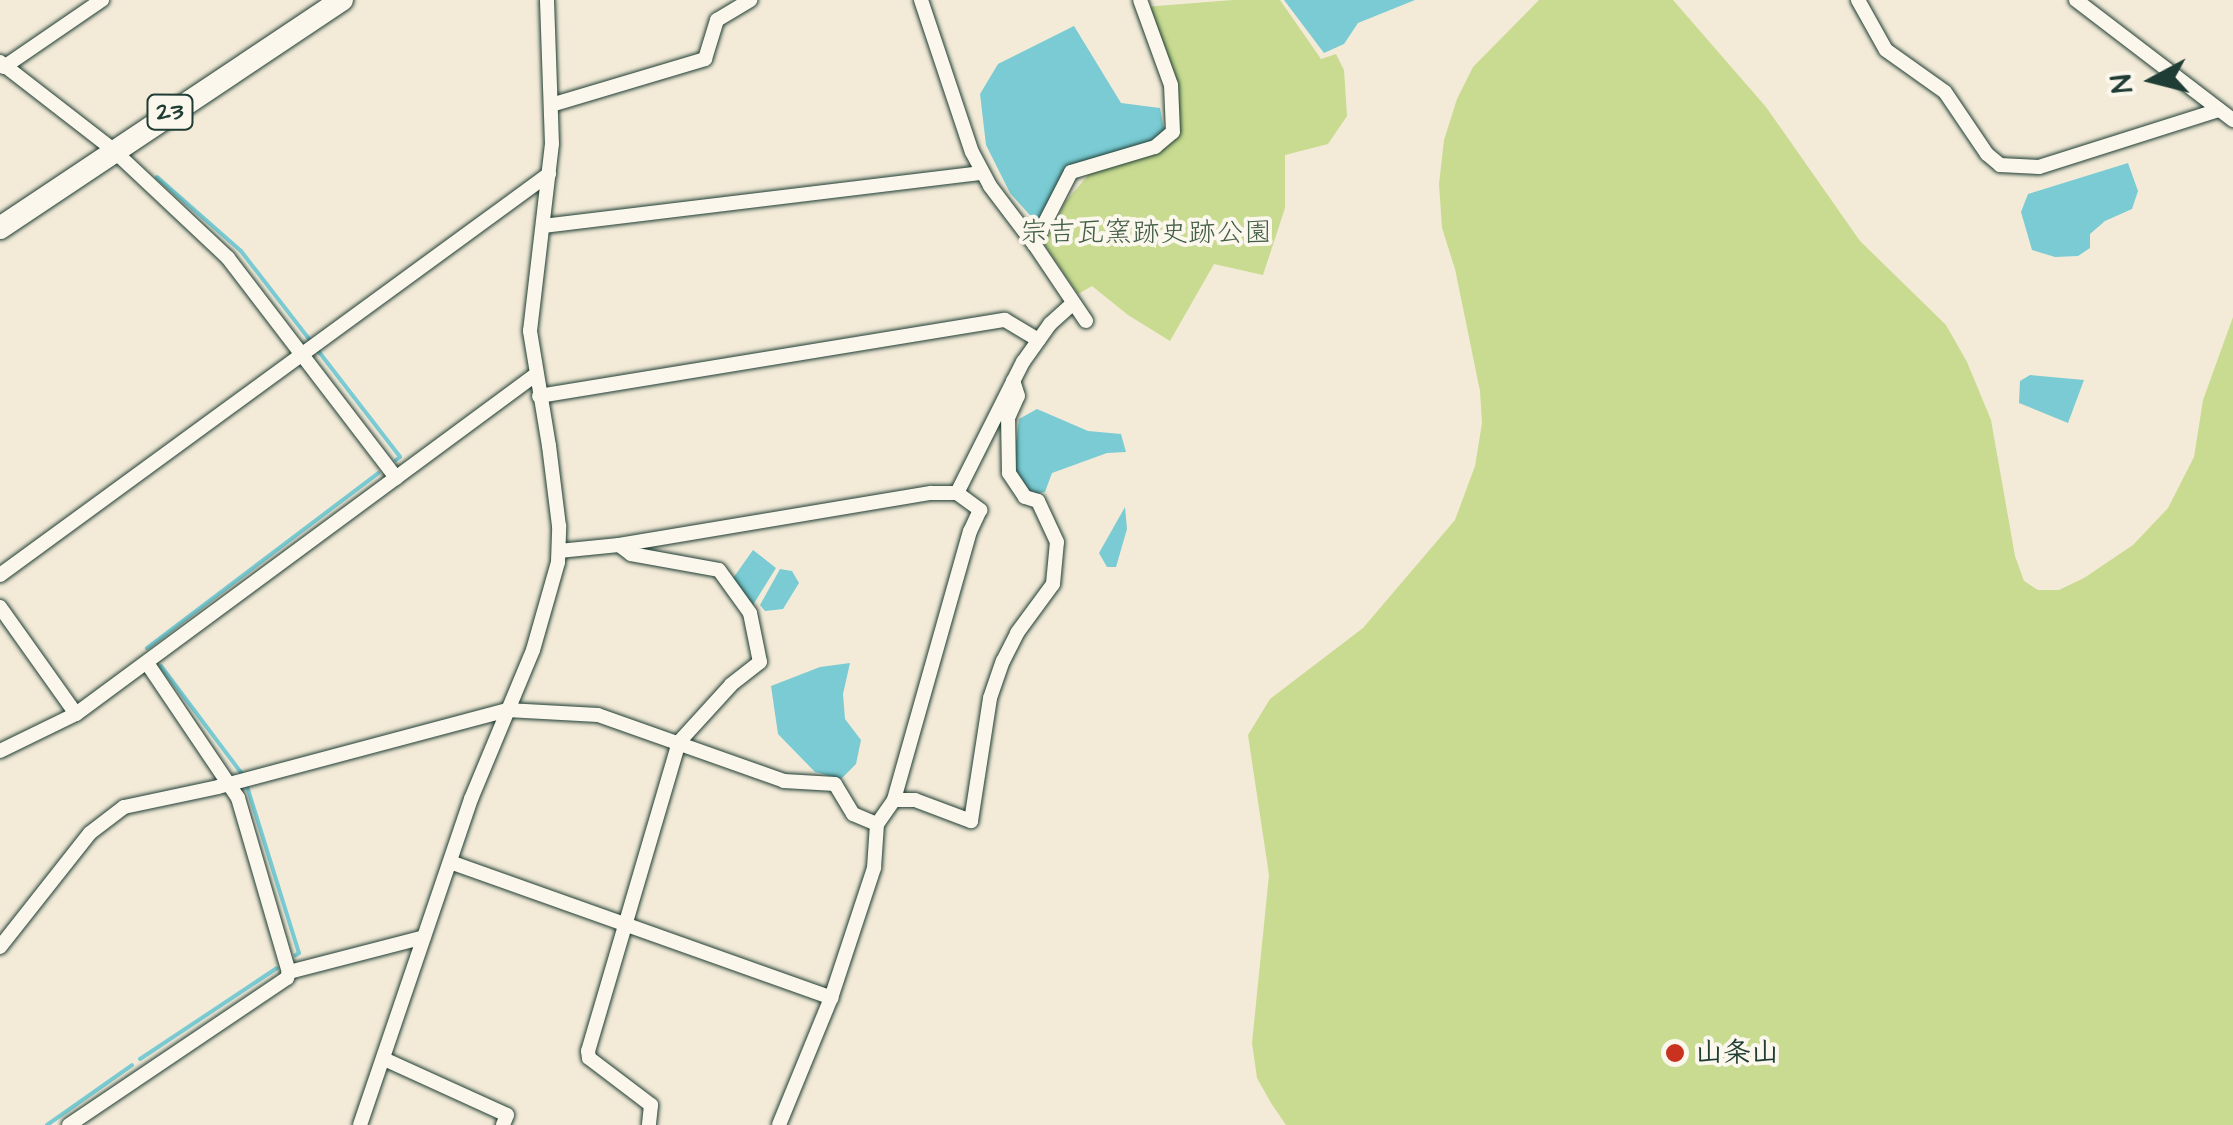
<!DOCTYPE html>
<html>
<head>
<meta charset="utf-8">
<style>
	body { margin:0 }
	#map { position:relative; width:2233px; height:1125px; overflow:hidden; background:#f3ebd8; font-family:"Architects Daughter","Klee One",sans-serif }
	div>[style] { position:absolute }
	.green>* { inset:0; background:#c8db90 }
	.water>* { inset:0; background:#7acbd3 }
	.stream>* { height:4px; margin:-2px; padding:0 2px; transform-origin:2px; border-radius:2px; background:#7acbd3 }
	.roads { filter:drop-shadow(0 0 2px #1f3d34) drop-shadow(0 0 2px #1f3d34) }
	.minor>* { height:14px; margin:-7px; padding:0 7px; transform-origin:7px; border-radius:7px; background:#fbf7ec }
	.primary>* { height:22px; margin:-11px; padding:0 11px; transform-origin:11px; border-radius:11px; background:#fbf7ec }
	.dots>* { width:28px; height:28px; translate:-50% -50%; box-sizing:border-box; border:5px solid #fbf7ec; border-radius:50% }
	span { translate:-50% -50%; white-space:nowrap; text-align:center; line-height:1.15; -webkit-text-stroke:8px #fbf7ec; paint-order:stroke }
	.shield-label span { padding:2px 8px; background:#fbf7ec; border:2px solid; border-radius:8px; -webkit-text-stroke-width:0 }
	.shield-label { font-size:25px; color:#1f3d34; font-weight:700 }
	.park-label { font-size:28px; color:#415d46 }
	.poi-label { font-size:28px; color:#1f3d34; font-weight:700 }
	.left { translate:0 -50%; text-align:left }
	.north { position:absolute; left:2103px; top:30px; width:100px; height:100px; -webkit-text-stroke:8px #fbf7ec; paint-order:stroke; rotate:263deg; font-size:28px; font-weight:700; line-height:40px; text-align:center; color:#1f3d34 }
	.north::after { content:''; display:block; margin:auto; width:35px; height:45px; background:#1f3d34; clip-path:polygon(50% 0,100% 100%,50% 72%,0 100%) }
</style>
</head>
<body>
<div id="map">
	<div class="green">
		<div style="clip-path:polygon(1233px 0,1280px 0,1321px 59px,1336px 54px,1344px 70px,1347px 116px,1328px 144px,1285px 155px,1285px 208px,1263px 275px,1214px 264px,1170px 341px,1128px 315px,1092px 286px,1078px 294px,1044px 244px,1065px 202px,1090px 173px,1177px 131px,1144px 7px)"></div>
		<div style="clip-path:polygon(1539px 0,1673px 0,1766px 107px,1860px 241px,1946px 325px,1967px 362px,1991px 420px,2015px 556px,2024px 581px,2038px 590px,2059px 590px,2084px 578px,2133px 545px,2168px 508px,2194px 457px,2203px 400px,2233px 317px,2233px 1125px,1286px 1125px,1271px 1103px,1257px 1078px,1252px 1043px,1269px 875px,1248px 735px,1270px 699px,1363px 628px,1455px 520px,1475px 466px,1482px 423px,1480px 391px,1455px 269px,1442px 228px,1439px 184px,1444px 140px,1457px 99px,1473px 67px)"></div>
	</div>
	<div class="water">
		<div style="clip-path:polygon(1284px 0,1415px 0,1358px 23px,1344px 44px,1324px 53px)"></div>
		<div style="clip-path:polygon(1074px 26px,1121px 103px,1160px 108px,1164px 130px,1149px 147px,1066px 170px,1037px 223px,1010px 193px,986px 145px,980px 94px,998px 64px)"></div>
		<div style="clip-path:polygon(2128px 163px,2138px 191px,2132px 209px,2105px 221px,2090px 234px,2090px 248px,2078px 256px,2055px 257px,2032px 250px,2021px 212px,2028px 194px)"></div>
		<div style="clip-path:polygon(2030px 375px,2084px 380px,2068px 423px,2019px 403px,2020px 381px)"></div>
		<div style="clip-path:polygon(1037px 409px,1088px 431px,1121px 434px,1126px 452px,1107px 453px,1052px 473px,1045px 492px,1033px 494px,1016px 481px,1014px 460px,1019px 419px)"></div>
		<div style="clip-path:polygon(1125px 507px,1127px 529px,1116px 567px,1107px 567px,1099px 553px)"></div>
		<div style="clip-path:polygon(753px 550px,776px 568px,751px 608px,731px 581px)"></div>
		<div style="clip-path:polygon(780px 569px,792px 571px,799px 583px,783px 609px,765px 611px,760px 605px)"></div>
		<div style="clip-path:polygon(850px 663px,843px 694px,845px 719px,861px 740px,856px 764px,841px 779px,815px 772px,778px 734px,771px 686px,820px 667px)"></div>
	</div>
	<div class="stream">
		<div style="left:157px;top:177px;width:112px;rotate:41.4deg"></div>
		<div style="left:241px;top:251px;width:260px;rotate:52.3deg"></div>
		<div style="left:400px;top:457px;width:5px;rotate:143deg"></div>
		<div style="left:147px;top:648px;width:290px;rotate:-37.1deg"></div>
		<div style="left:161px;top:666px;width:135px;rotate:53.1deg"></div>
		<div style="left:246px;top:783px;width:178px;rotate:72.7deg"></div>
		<div style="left:299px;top:953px;width:4px;rotate:146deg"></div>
		<div style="left:140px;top:1059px;width:164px;rotate:-33.6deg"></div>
		<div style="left:47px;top:1125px;width:104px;rotate:-35.2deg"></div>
	</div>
	<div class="roads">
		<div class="minor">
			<div style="left:921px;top:0;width:160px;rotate:71.5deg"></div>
			<div style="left:972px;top:152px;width:38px;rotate:62deg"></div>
			<div style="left:990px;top:186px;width:73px;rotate:52.8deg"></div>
			<div style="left:1858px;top:0;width:57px;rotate:60.8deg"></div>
			<div style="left:1886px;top:50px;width:72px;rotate:35.4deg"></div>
			<div style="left:1945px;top:92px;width:75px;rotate:55.9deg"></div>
			<div style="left:1987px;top:154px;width:17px;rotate:40deg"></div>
			<div style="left:2000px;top:165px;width:39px;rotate:3deg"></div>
			<div style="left:2039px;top:167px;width:189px;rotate:-17.6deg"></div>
			<div style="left:2076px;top:0;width:198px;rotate:37.4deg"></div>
			<div style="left:0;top:62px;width:142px;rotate:37.8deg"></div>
			<div style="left:112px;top:149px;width:159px;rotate:43.2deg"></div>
			<div style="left:228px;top:258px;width:277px;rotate:52.6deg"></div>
			<div style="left:4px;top:67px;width:119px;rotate:-34.4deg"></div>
			<div style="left:551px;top:105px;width:161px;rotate:-16.6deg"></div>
			<div style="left:705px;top:59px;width:41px;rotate:-72.9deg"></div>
			<div style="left:717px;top:20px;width:39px;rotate:-31deg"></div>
			<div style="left:543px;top:226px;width:442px;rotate:-6.9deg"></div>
			<div style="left:1086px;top:321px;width:93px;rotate:-124deg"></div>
			<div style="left:1034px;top:244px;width:81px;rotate:-62.8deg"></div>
			<div style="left:1071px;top:172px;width:88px;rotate:-16.6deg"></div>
			<div style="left:1155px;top:147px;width:23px;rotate:-40deg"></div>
			<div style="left:1173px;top:132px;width:47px;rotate:-92.4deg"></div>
			<div style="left:1171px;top:85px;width:90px;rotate:-110deg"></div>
			<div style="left:539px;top:396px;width:472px;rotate:-9.3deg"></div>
			<div style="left:1005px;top:320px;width:39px;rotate:31deg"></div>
			<div style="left:957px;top:493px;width:147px;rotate:-63.3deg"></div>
			<div style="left:1023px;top:362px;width:47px;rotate:-54.6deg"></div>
			<div style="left:1050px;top:324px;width:31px;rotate:-42deg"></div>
			<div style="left:619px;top:545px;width:15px;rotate:37deg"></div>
			<div style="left:631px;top:554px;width:89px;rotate:10.3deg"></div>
			<div style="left:719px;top:570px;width:53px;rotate:54.2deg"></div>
			<div style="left:750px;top:613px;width:50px;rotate:78.5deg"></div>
			<div style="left:760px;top:662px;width:37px;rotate:142deg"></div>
			<div style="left:731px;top:685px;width:77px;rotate:132.4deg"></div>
			<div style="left:679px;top:742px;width:322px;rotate:106.4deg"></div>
			<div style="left:588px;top:1051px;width:7px;rotate:82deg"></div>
			<div style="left:589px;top:1058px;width:78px;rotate:37.2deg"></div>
			<div style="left:651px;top:1105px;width:20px;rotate:96deg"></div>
			<div style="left:559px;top:551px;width:60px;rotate:-5.7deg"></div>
			<div style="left:619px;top:545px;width:316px;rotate:-9.5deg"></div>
			<div style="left:931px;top:493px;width:26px"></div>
			<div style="left:957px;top:493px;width:29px;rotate:36deg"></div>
			<div style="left:980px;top:510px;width:23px;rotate:115deg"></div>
			<div style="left:970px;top:531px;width:280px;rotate:105.8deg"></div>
			<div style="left:894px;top:800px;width:29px;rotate:125deg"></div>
			<div style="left:877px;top:824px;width:44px;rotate:93.9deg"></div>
			<div style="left:874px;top:868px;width:137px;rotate:108.3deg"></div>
			<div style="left:831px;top:998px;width:137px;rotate:112.3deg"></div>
			<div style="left:0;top:575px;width:680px;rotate:-36.15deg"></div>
			<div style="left:0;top:607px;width:131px;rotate:54.6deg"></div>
			<div style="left:147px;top:663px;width:163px;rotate:56deg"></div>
			<div style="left:238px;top:798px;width:181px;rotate:73.7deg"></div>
			<div style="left:0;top:751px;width:85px;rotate:-26deg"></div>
			<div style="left:76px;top:714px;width:571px;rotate:-36.45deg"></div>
			<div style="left:894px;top:800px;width:21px"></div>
			<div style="left:915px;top:800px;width:60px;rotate:20.6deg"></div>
			<div style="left:971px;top:821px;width:124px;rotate:-81.2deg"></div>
			<div style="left:990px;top:698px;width:39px;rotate:-71deg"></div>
			<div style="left:1003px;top:661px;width:31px;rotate:-63deg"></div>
			<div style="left:1017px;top:633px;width:61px;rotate:-53.7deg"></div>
			<div style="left:1053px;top:584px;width:42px;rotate:-84.6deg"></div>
			<div style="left:1057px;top:542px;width:45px;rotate:-114.9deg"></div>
			<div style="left:1038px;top:501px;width:14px;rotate:-163deg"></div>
			<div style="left:1025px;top:497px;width:29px;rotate:-124deg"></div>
			<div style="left:1009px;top:473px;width:55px;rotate:-91deg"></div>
			<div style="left:1008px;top:418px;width:24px;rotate:-66deg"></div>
			<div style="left:1018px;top:396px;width:16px;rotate:-108deg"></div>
			<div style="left:450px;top:862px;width:405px;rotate:19.6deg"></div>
			<div style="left:0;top:947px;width:145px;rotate:-51.7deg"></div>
			<div style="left:90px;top:833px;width:43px;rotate:-37.4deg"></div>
			<div style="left:124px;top:807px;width:96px;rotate:-12deg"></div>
			<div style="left:218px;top:787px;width:299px;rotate:-14.9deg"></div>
			<div style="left:507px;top:710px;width:91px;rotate:3.1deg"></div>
			<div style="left:598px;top:715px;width:197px;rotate:19.5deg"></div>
			<div style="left:784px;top:781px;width:51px;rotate:3.4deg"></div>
			<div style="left:835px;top:784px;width:35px;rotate:59deg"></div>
			<div style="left:853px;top:814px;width:26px;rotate:23deg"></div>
			<div style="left:384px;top:1059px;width:135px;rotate:24.5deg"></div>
			<div style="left:507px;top:1115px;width:11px;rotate:112deg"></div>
			<div style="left:69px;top:1125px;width:263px;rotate:-34deg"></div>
			<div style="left:287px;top:978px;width:6px;rotate:-72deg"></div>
			<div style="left:289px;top:972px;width:139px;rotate:-14.5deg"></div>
			<div style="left:360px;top:1125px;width:344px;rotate:-71.2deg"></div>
			<div style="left:471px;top:799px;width:161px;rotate:-67.4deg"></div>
			<div style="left:533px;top:650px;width:91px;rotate:-74.1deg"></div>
			<div style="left:558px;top:562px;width:36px;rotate:-88deg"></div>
			<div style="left:559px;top:526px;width:81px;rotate:-97.1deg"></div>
			<div style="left:549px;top:446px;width:117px;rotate:-99.4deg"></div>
			<div style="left:530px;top:331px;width:188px;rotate:-83.3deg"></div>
			<div style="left:552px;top:144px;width:144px;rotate:-92deg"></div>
		</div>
		<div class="primary">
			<div style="left:0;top:228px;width:411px;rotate:-33.7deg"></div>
		</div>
	</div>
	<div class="dots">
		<div style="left:1675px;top:1053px;background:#c8321e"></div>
	</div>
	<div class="shield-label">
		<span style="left:170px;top:112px">23</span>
	</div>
	<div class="park-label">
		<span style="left:1146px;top:233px">宗吉瓦窯跡史跡公園</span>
	</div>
	<div class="poi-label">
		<span class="left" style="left:1695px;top:1053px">山条山</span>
	</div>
	<div class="north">N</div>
</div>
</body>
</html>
